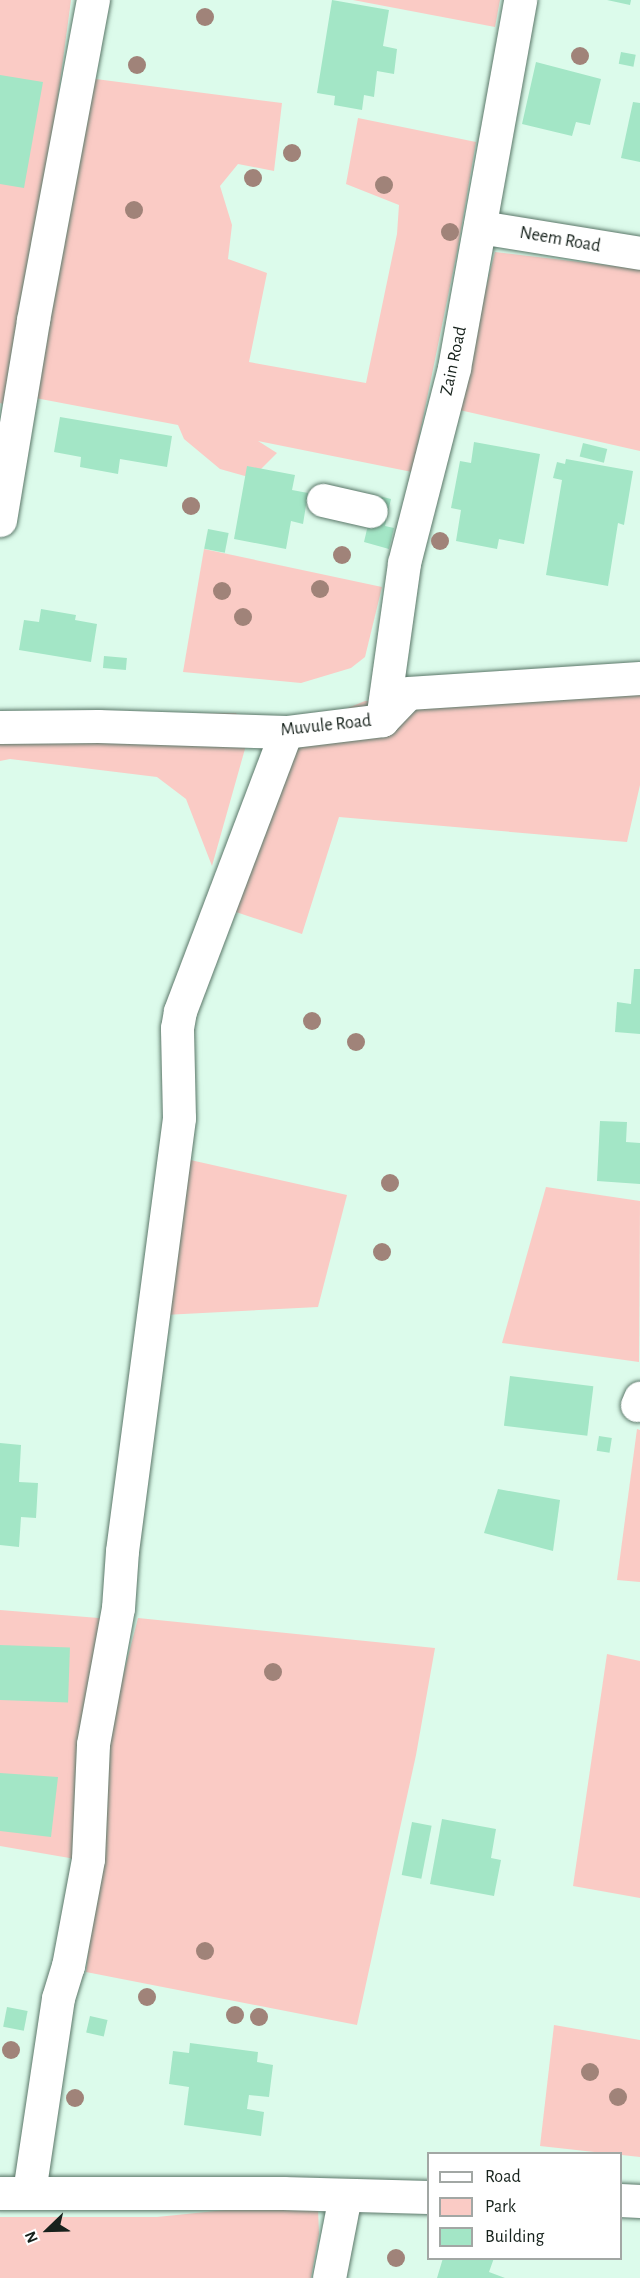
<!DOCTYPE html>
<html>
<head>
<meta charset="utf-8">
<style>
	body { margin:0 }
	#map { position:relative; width:640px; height:2278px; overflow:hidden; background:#dcfbeb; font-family:"Alegreya Sans",sans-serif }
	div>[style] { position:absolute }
	.green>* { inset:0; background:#facbc5 }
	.building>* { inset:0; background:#a3e6c6; transform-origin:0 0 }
	.roads { filter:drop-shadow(0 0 2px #5b7769) drop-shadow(0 0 2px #5b7769) }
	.minor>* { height:33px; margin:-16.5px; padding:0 16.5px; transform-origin:16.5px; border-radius:16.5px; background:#fff }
	.trees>* { width:18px; height:18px; margin:-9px; border-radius:50%; background:#a08379 }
	span { translate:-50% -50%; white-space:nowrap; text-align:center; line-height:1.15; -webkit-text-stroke:5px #fff; paint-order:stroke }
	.street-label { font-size:18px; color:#17221c }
	.legend { position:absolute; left:427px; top:2152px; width:195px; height:108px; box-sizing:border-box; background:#fff; border:2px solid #a2a7a4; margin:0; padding:8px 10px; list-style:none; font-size:18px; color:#17221c }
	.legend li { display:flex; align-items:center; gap:12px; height:30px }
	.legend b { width:30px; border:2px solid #a2a7a4 }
	.north { position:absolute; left:18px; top:2200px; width:60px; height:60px; -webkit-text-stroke:4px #fff; paint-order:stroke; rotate:247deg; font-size:16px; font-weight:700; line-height:24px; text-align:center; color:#17221c }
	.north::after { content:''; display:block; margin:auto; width:21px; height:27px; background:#17221c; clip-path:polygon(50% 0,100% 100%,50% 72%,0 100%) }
</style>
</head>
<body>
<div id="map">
	<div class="green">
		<div style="clip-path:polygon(0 0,71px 0,56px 112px,7px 405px,0 403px)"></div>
		<div style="clip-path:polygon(353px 0,500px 0,495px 27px)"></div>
		<div style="clip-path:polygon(88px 78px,282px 103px,274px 171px,238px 164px,220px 186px,232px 225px,228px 259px,267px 273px,249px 362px,366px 383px,397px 234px,399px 205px,346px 184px,358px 118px,476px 142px,458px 247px,412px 472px,258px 441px,277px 453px,252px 478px,220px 469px,184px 439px,178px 425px,30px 397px)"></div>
		<div style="clip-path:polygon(495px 252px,640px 269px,640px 451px,455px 409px)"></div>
		<div style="clip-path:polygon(204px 549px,382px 587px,365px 657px,351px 668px,301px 683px,183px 672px)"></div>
		<div style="clip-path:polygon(640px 689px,640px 785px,627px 842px,339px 817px,302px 934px,224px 908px,267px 757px,318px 720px,365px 701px)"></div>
		<div style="clip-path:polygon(236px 713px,250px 731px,212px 866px,186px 799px,157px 777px,10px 759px,0 761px,0 718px,18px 715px)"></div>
		<div style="clip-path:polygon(186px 1159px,347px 1195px,318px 1307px,164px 1315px)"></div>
		<div style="clip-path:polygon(546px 1187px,640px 1201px,639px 1362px,502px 1343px)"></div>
		<div style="clip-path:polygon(637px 1429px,640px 1430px,640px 1582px,617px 1580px)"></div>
		<div style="clip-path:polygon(0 1610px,111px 1619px,81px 1860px,0 1846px)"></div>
		<div style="clip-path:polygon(138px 1618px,435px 1648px,416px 1755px,357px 2025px,86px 1972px,100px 1845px,107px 1738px)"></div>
		<div style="clip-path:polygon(607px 1654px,640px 1661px,640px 1898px,573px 1886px)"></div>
		<div style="clip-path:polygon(554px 2025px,640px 2040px,640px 2157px,540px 2146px)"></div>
		<div style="clip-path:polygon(300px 2190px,318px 2207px,319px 2234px,311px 2278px,0 2278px,0 2217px,157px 2217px,225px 2210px)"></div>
	</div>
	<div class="building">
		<div style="clip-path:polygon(332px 0,389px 10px,383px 46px,397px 49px,394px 74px,377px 71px,374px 97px,364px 95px,362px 110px,334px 105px,335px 96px,317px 93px)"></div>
		<div style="clip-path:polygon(607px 0,631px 0,630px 5px)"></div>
		<div style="left:621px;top:52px;width:15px;height:12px;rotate:11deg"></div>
		<div style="clip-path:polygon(536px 62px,601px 79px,590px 125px,576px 122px,572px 136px,522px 124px)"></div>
		<div style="clip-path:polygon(0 75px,43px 82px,24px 188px,0 184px)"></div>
		<div style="clip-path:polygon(633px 102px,640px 103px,640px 162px,621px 158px)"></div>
		<div style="clip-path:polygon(60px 417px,172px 436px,167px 467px,120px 459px,118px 474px,80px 467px,81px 457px,54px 452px)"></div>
		<div style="clip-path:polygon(474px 442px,540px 454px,524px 544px,499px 539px,497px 549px,456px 541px,461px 510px,451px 508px,460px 461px,471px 463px)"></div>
		<div style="left:583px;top:443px;width:25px;height:14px;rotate:14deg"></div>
		<div style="clip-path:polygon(566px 459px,633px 471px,624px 525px,618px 523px,608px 586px,546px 575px,562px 480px,553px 478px,557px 462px,565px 464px)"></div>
		<div style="clip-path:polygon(247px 466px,295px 475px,292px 490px,308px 493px,303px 524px,291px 521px,286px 549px,234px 539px)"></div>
		<div style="clip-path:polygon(375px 495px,391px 499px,385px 526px,394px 528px,389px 549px,364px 542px)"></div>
		<div style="left:208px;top:529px;width:21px;height:20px;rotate:11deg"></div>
		<div style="clip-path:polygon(41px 609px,76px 615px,75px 620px,97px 624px,91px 662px,19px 650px,24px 620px,39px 622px)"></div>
		<div style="left:104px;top:656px;width:23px;height:12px;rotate:5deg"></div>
		<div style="clip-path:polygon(634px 969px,640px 969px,640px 1034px,615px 1032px,617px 1002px,631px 1004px)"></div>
		<div style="clip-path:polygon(600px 1121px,627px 1122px,626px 1142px,640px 1143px,640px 1184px,597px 1181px)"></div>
		<div style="left:510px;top:1376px;width:84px;height:50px;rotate:7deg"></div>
		<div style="left:599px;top:1436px;width:13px;height:15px;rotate:9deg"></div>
		<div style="clip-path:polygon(0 1443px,21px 1445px,19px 1482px,38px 1483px,36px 1518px,21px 1517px,19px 1547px,0 1545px)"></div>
		<div style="clip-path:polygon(498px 1489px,560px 1500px,553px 1551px,484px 1533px)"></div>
		<div style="left:0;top:1645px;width:70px;height:55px;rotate:2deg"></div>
		<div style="clip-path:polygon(0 1773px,58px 1777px,51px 1837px,0 1831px)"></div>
		<div style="clip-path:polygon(442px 1819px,496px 1829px,491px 1858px,501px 1860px,494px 1896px,430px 1884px)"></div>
		<div style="left:412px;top:1822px;width:20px;height:54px;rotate:11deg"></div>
		<div style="left:7px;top:2007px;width:21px;height:20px;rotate:11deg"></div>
		<div style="left:90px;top:2016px;width:18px;height:17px;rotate:13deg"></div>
		<div style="clip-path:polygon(190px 2043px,258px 2052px,257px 2062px,273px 2065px,269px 2097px,249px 2095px,247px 2109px,264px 2112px,261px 2136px,184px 2125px,189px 2087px,169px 2084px,173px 2051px,189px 2053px)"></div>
		<div style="clip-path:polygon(443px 2258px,494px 2258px,489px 2272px,505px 2278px,437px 2278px)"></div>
	</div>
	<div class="roads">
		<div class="minor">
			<div style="left:480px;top:227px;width:162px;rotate:9.2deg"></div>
			<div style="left:323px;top:500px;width:49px;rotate:12.9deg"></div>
			<div style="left:0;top:520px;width:203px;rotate:-80.6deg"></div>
			<div style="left:33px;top:320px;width:326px;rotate:-79.4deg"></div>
			<div style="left:382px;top:720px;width:159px;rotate:-82deg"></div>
			<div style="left:404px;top:563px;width:201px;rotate:-75.6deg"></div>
			<div style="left:454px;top:368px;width:374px;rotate:-79.8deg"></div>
			<div style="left:0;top:727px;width:98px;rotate:-0.6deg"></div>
			<div style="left:98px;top:726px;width:188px;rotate:1.8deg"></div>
			<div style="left:286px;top:732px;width:97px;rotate:-7.1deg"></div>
			<div style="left:382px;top:720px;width:37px;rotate:-46deg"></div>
			<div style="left:408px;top:693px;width:232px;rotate:-3.7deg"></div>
			<div style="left:637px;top:1405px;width:8px;rotate:-67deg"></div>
			<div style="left:29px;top:2192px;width:196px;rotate:-81.5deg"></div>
			<div style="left:58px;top:1998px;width:34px;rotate:-73deg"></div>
			<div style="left:68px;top:1966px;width:109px;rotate:-79.4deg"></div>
			<div style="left:88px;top:1859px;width:115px;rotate:-87.5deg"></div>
			<div style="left:93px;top:1744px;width:138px;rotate:-79.6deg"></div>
			<div style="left:118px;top:1608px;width:57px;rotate:-86deg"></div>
			<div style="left:122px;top:1551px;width:437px;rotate:-82.5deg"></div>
			<div style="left:179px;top:1118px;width:90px;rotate:-91.3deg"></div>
			<div style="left:177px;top:1028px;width:17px;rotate:-80deg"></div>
			<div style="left:180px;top:1011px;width:298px;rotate:-69.2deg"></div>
			<div style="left:0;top:2193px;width:283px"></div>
			<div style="left:283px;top:2193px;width:145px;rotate:1.6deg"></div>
			<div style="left:620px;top:2200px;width:20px;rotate:3deg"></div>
			<div style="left:329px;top:2278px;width:84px;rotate:-79deg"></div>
		</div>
	</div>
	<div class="trees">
		<div style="left:205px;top:17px"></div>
		<div style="left:580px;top:56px"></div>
		<div style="left:137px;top:65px"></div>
		<div style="left:292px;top:153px"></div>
		<div style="left:253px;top:178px"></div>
		<div style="left:384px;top:185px"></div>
		<div style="left:134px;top:210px"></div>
		<div style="left:450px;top:232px"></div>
		<div style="left:191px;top:506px"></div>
		<div style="left:440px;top:541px"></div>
		<div style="left:342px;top:555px"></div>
		<div style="left:320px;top:589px"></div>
		<div style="left:222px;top:591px"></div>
		<div style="left:243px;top:617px"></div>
		<div style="left:312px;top:1021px"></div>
		<div style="left:356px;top:1042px"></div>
		<div style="left:390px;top:1183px"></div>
		<div style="left:382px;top:1252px"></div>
		<div style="left:273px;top:1672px"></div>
		<div style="left:205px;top:1951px"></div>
		<div style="left:147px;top:1997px"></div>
		<div style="left:235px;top:2015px"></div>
		<div style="left:259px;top:2017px"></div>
		<div style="left:11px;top:2050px"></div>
		<div style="left:590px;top:2072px"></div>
		<div style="left:618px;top:2097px"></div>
		<div style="left:75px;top:2098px"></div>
		<div style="left:396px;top:2258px"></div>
	</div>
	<div class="street-label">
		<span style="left:560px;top:240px;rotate:10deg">Neem Road</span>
		<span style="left:454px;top:361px;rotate:-78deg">Zain Road</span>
		<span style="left:326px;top:726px;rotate:-6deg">Muvule Road</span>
	</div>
	<ul class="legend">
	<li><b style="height:8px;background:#fff"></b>Road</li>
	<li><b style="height:16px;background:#facbc5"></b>Park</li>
	<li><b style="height:16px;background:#a3e6c6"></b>Building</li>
	</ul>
	<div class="north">N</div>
</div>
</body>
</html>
